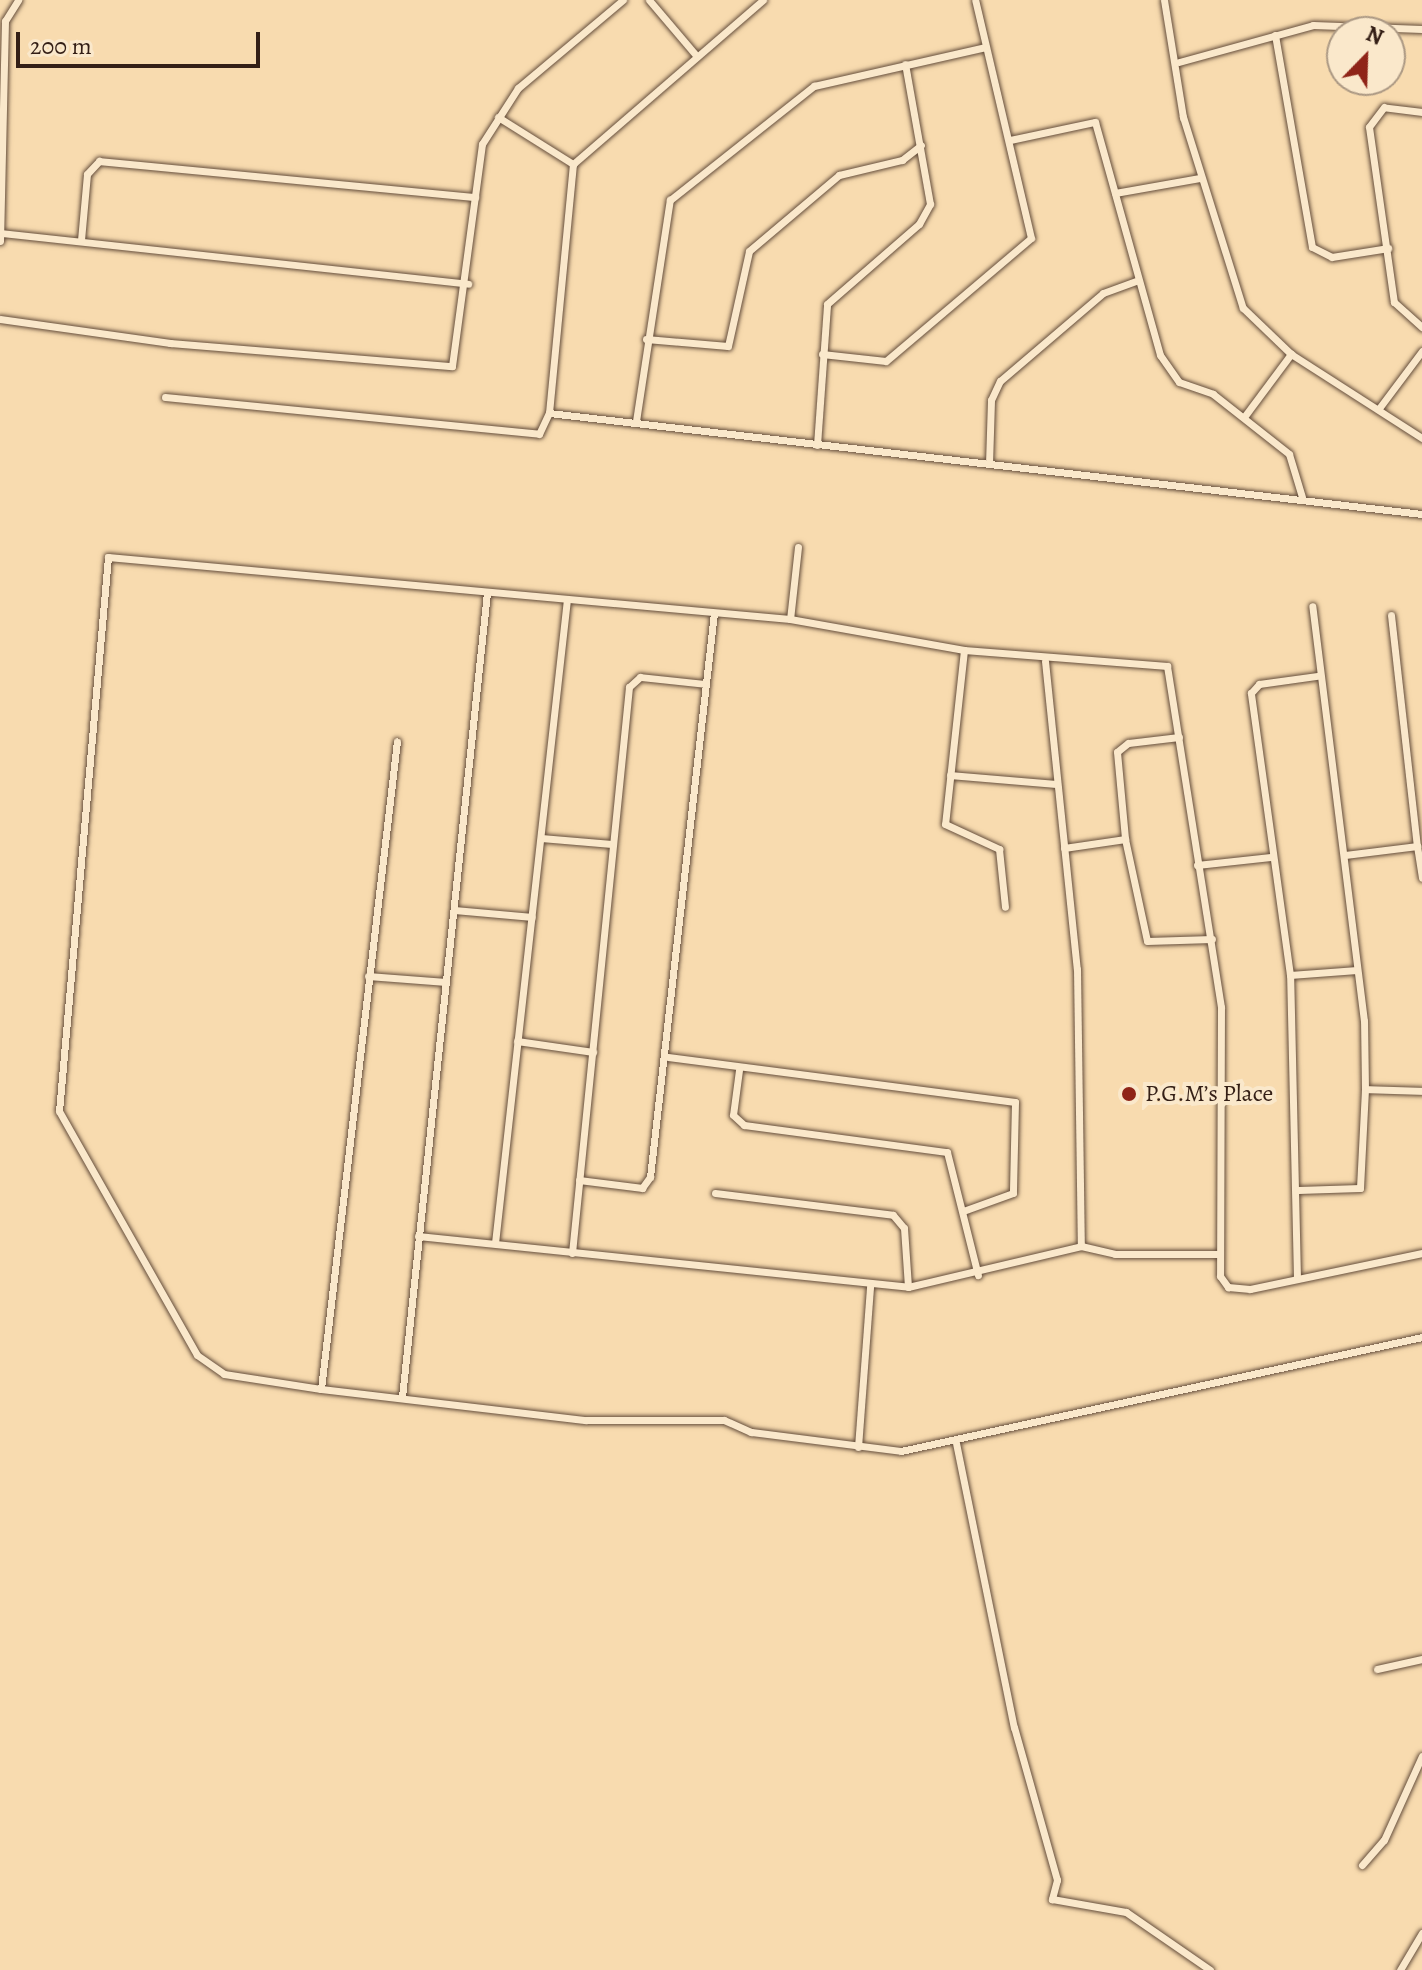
<!DOCTYPE html>
<html>
<head>
<meta charset="utf-8">
<style>
	body { margin:0 }
	#map { position:relative; width:1422px; height:1970px; overflow:hidden; background:#f8dbaf; font-family:Alegreya,serif }
	div>[style] { position:absolute }
	.roads { filter:drop-shadow(0 0 2px #654e3c) drop-shadow(0 0 2px #654e3c) }
	.street>* { height:7px; margin:-3.5px; padding:0 3.5px; transform-origin:3.5px; border-radius:3.5px; background:#fae8cb }
	.dots>* { width:22px; height:22px; translate:-50% -50%; box-sizing:border-box; border:4px solid #fae8cb; border-radius:50% }
	span { translate:-50% -50%; white-space:nowrap; text-align:center; line-height:1.15; -webkit-text-stroke:8px #fae8cb; paint-order:stroke }
	.poi-label { font-size:24px; color:#341f16 }
	.left { translate:0 -50%; text-align:left }
	.north { position:absolute; left:1326px; top:16px; width:80px; height:80px; box-sizing:border-box; background:#fae8cb; border:2px solid #ab9883; border-radius:50%; rotate:23deg; font-size:22px; font-weight:700; line-height:32px; text-align:center; color:#341f16 }
	.north::after { content:''; display:block; margin:auto; width:28px; height:36px; background:#8f2418; clip-path:polygon(50% 0,100% 100%,50% 72%,0 100%) }
	.scale { position:absolute; left:16px; top:32px; width:244px; height:36px; box-sizing:border-box; border:4px solid #341f16; border-top:0; padding-left:10px; font-size:24px; line-height:28px; white-space:nowrap; color:#341f16; -webkit-text-stroke:6px #fae8cb; paint-order:stroke }
</style>
</head>
<body>
<div id="map">
	<div class="roads">
		<div class="street">
			<div style="left:649px;top:0;width:71px;rotate:49.6deg"></div>
			<div style="left:1164px;top:0;width:119px;rotate:80.8deg"></div>
			<div style="left:1183px;top:117px;width:200px;rotate:72.6deg"></div>
			<div style="left:1243px;top:308px;width:66px;rotate:43.8deg"></div>
			<div style="left:1291px;top:354px;width:156px;rotate:32.7deg"></div>
			<div style="left:1275px;top:35px;width:215px;rotate:80.1deg"></div>
			<div style="left:1312px;top:247px;width:22px;rotate:27deg"></div>
			<div style="left:1332px;top:257px;width:57px;rotate:-9.1deg"></div>
			<div style="left:1179px;top:62px;width:139px;rotate:-15.4deg"></div>
			<div style="left:1313px;top:25px;width:109px;rotate:2.1deg"></div>
			<div style="left:1422px;top:112px;width:38px;rotate:-173deg"></div>
			<div style="left:1384px;top:107px;width:25px;rotate:127deg"></div>
			<div style="left:1369px;top:127px;width:177px;rotate:81.9deg"></div>
			<div style="left:1394px;top:302px;width:38px;rotate:42deg"></div>
			<div style="left:498px;top:117px;width:89px;rotate:32.1deg"></div>
			<div style="left:1010px;top:140px;width:87px;rotate:-12deg"></div>
			<div style="left:1095px;top:122px;width:242px;rotate:74.4deg"></div>
			<div style="left:1160px;top:355px;width:33px;rotate:55deg"></div>
			<div style="left:1179px;top:382px;width:36px;rotate:19deg"></div>
			<div style="left:1213px;top:394px;width:97px;rotate:38.3deg"></div>
			<div style="left:1289px;top:454px;width:45px;rotate:73.2deg"></div>
			<div style="left:1115px;top:193px;width:86px;rotate:-10deg"></div>
			<div style="left:1px;top:233px;width:470px;rotate:6.2deg"></div>
			<div style="left:81px;top:240px;width:66px;rotate:-84.8deg"></div>
			<div style="left:87px;top:174px;width:18px;rotate:-47deg"></div>
			<div style="left:99px;top:161px;width:378px;rotate:5.5deg"></div>
			<div style="left:0;top:241px;width:220px;rotate:-88.7deg"></div>
			<div style="left:5px;top:21px;width:25px;rotate:-58deg"></div>
			<div style="left:0;top:319px;width:172px;rotate:8deg"></div>
			<div style="left:170px;top:343px;width:283px;rotate:4.7deg"></div>
			<div style="left:452px;top:366px;width:224px;rotate:-82.3deg"></div>
			<div style="left:482px;top:144px;width:67px;rotate:-57.3deg"></div>
			<div style="left:518px;top:88px;width:137px;rotate:-40deg"></div>
			<div style="left:646px;top:339px;width:82px;rotate:4.9deg"></div>
			<div style="left:728px;top:346px;width:97px;rotate:-77.5deg"></div>
			<div style="left:749px;top:251px;width:118px;rotate:-40.2deg"></div>
			<div style="left:839px;top:175px;width:65px;rotate:-13.4deg"></div>
			<div style="left:902px;top:160px;width:24px;rotate:-38deg"></div>
			<div style="left:822px;top:354px;width:64px;rotate:6.2deg"></div>
			<div style="left:886px;top:361px;width:190px;rotate:-40.3deg"></div>
			<div style="left:1031px;top:238px;width:244px;rotate:-103.2deg"></div>
			<div style="left:165px;top:397px;width:376px;rotate:5.6deg"></div>
			<div style="left:539px;top:434px;width:23px;rotate:-65deg"></div>
			<div style="left:549px;top:413px;width:250px;rotate:-84.5deg"></div>
			<div style="left:573px;top:164px;width:251px;rotate:-40.8deg"></div>
			<div style="left:1380px;top:407px;width:70px;rotate:-53.1deg"></div>
			<div style="left:549px;top:413px;width:879px;rotate:6.6deg"></div>
			<div style="left:1244px;top:417px;width:79px;rotate:-53.3deg"></div>
			<div style="left:636px;top:421px;width:224px;rotate:-81.3deg"></div>
			<div style="left:670px;top:200px;width:184px;rotate:-38.4deg"></div>
			<div style="left:814px;top:86px;width:176px;rotate:-12.8deg"></div>
			<div style="left:817px;top:445px;width:141px;rotate:-85.9deg"></div>
			<div style="left:827px;top:304px;width:122px;rotate:-41deg"></div>
			<div style="left:919px;top:224px;width:23px;rotate:-61deg"></div>
			<div style="left:930px;top:204px;width:142px;rotate:-100.1deg"></div>
			<div style="left:989px;top:464px;width:64px;rotate:-88.2deg"></div>
			<div style="left:991px;top:400px;width:21px;rotate:-65deg"></div>
			<div style="left:1000px;top:381px;width:135px;rotate:-40.5deg"></div>
			<div style="left:1103px;top:293px;width:35px;rotate:-20deg"></div>
			<div style="left:798px;top:547px;width:72px;rotate:96.3deg"></div>
			<div style="left:790px;top:619px;width:685px;rotate:-174.81deg"></div>
			<div style="left:108px;top:557px;width:556px;rotate:95.05deg"></div>
			<div style="left:59px;top:1111px;width:280px;rotate:60.5deg"></div>
			<div style="left:197px;top:1355px;width:33px;rotate:35deg"></div>
			<div style="left:224px;top:1374px;width:98px;rotate:8.8deg"></div>
			<div style="left:321px;top:1389px;width:267px;rotate:6.7deg"></div>
			<div style="left:586px;top:1420px;width:138px"></div>
			<div style="left:724px;top:1420px;width:30px;rotate:24deg"></div>
			<div style="left:751px;top:1432px;width:151px;rotate:7.2deg"></div>
			<div style="left:901px;top:1451px;width:533px;rotate:-12.34deg"></div>
			<div style="left:1391px;top:615px;width:232px;rotate:83.6deg"></div>
			<div style="left:790px;top:619px;width:177px;rotate:10.1deg"></div>
			<div style="left:964px;top:650px;width:204px;rotate:4.5deg"></div>
			<div style="left:1167px;top:666px;width:345px;rotate:81deg"></div>
			<div style="left:1221px;top:1007px;width:269px;rotate:90.2deg"></div>
			<div style="left:1220px;top:1276px;width:14px;rotate:54deg"></div>
			<div style="left:1228px;top:1287px;width:22px;rotate:5deg"></div>
			<div style="left:1250px;top:1289px;width:176px;rotate:-11.8deg"></div>
			<div style="left:964px;top:650px;width:175px;rotate:96.2deg"></div>
			<div style="left:945px;top:824px;width:60px;rotate:24.8deg"></div>
			<div style="left:999px;top:849px;width:58px;rotate:84.1deg"></div>
			<div style="left:1045px;top:661px;width:310px;rotate:84.1deg"></div>
			<div style="left:1077px;top:969px;width:277px;rotate:89.2deg"></div>
			<div style="left:1179px;top:737px;width:51px;rotate:173.3deg"></div>
			<div style="left:1128px;top:743px;width:14px;rotate:141deg"></div>
			<div style="left:1117px;top:752px;width:87px;rotate:84.7deg"></div>
			<div style="left:1125px;top:839px;width:104px;rotate:77.8deg"></div>
			<div style="left:1147px;top:941px;width:65px;rotate:-1.8deg"></div>
			<div style="left:950px;top:775px;width:106px;rotate:4.9deg"></div>
			<div style="left:541px;top:838px;width:71px;rotate:4.8deg"></div>
			<div style="left:1064px;top:848px;width:62px;rotate:-8.4deg"></div>
			<div style="left:1345px;top:855px;width:73px;rotate:-7.1deg"></div>
			<div style="left:1417px;top:846px;width:32px;rotate:81deg"></div>
			<div style="left:1197px;top:865px;width:74px;rotate:-6.2deg"></div>
			<div style="left:455px;top:910px;width:77px;rotate:5.2deg"></div>
			<div style="left:1290px;top:975px;width:67px;rotate:-4.3deg"></div>
			<div style="left:368px;top:976px;width:78px;rotate:4.4deg"></div>
			<div style="left:517px;top:1041px;width:77px;rotate:8.2deg"></div>
			<div style="left:668px;top:1057px;width:350px;rotate:7.4deg"></div>
			<div style="left:1015px;top:1102px;width:91px;rotate:91.3deg"></div>
			<div style="left:1013px;top:1193px;width:53px;rotate:160.2deg"></div>
			<div style="left:739px;top:1070px;width:45px;rotate:97.6deg"></div>
			<div style="left:733px;top:1115px;width:15px;rotate:42deg"></div>
			<div style="left:744px;top:1125px;width:205px;rotate:7.6deg"></div>
			<div style="left:947px;top:1152px;width:127px;rotate:75.9deg"></div>
			<div style="left:1365px;top:1089px;width:57px;rotate:2deg"></div>
			<div style="left:579px;top:1180px;width:64px;rotate:7.2deg"></div>
			<div style="left:642px;top:1188px;width:14px;rotate:-54deg"></div>
			<div style="left:650px;top:1177px;width:568px;rotate:-83.53deg"></div>
			<div style="left:1298px;top:1190px;width:62px;rotate:-1.8deg"></div>
			<div style="left:1360px;top:1188px;width:99px;rotate:-87.1deg"></div>
			<div style="left:1365px;top:1089px;width:68px;rotate:-90.8deg"></div>
			<div style="left:1364px;top:1021px;width:418px;rotate:-97.1deg"></div>
			<div style="left:715px;top:1193px;width:179px;rotate:7deg"></div>
			<div style="left:893px;top:1215px;width:17px;rotate:50deg"></div>
			<div style="left:904px;top:1228px;width:59px;rotate:86.1deg"></div>
			<div style="left:418px;top:1236px;width:493px;rotate:5.9deg"></div>
			<div style="left:908px;top:1287px;width:178px;rotate:-13.3deg"></div>
			<div style="left:1081px;top:1246px;width:35px;rotate:13deg"></div>
			<div style="left:1115px;top:1254px;width:102px"></div>
			<div style="left:495px;top:1243px;width:648px;rotate:-83.62deg"></div>
			<div style="left:572px;top:1253px;width:569px;rotate:-84.25deg"></div>
			<div style="left:629px;top:687px;width:15px;rotate:-42deg"></div>
			<div style="left:640px;top:677px;width:66px;rotate:6.1deg"></div>
			<div style="left:1297px;top:1278px;width:303px;rotate:-91.3deg"></div>
			<div style="left:1290px;top:975px;width:285px;rotate:-97.9deg"></div>
			<div style="left:1251px;top:693px;width:12px;rotate:-48deg"></div>
			<div style="left:1259px;top:684px;width:59px;rotate:-7.9deg"></div>
			<div style="left:321px;top:1389px;width:652px;rotate:-83.31deg"></div>
			<div style="left:402px;top:1397px;width:809px;rotate:-83.97deg"></div>
			<div style="left:956px;top:1443px;width:290px;rotate:78.5deg"></div>
			<div style="left:1014px;top:1727px;width:159px;rotate:74.3deg"></div>
			<div style="left:1057px;top:1880px;width:20px;rotate:105deg"></div>
			<div style="left:1052px;top:1899px;width:75px;rotate:10deg"></div>
			<div style="left:1126px;top:1912px;width:102px;rotate:34.6deg"></div>
			<div style="left:858px;top:1447px;width:161px;rotate:-85.7deg"></div>
			<div style="left:1377px;top:1669px;width:46px;rotate:-12.5deg"></div>
			<div style="left:1362px;top:1865px;width:33px;rotate:-49deg"></div>
			<div style="left:1384px;top:1840px;width:92px;rotate:-65.7deg"></div>
			<div style="left:1400px;top:1970px;width:43px;rotate:-59.3deg"></div>
		</div>
	</div>
	<div class="dots">
		<div style="left:1129px;top:1094px;background:#8f2418"></div>
	</div>
	<div class="poi-label">
		<span class="left" style="left:1145px;top:1094px">P.G.M’s Place</span>
	</div>
	<div class="north">N</div>
	<div class="scale">200 m</div>
</div>
</body>
</html>
